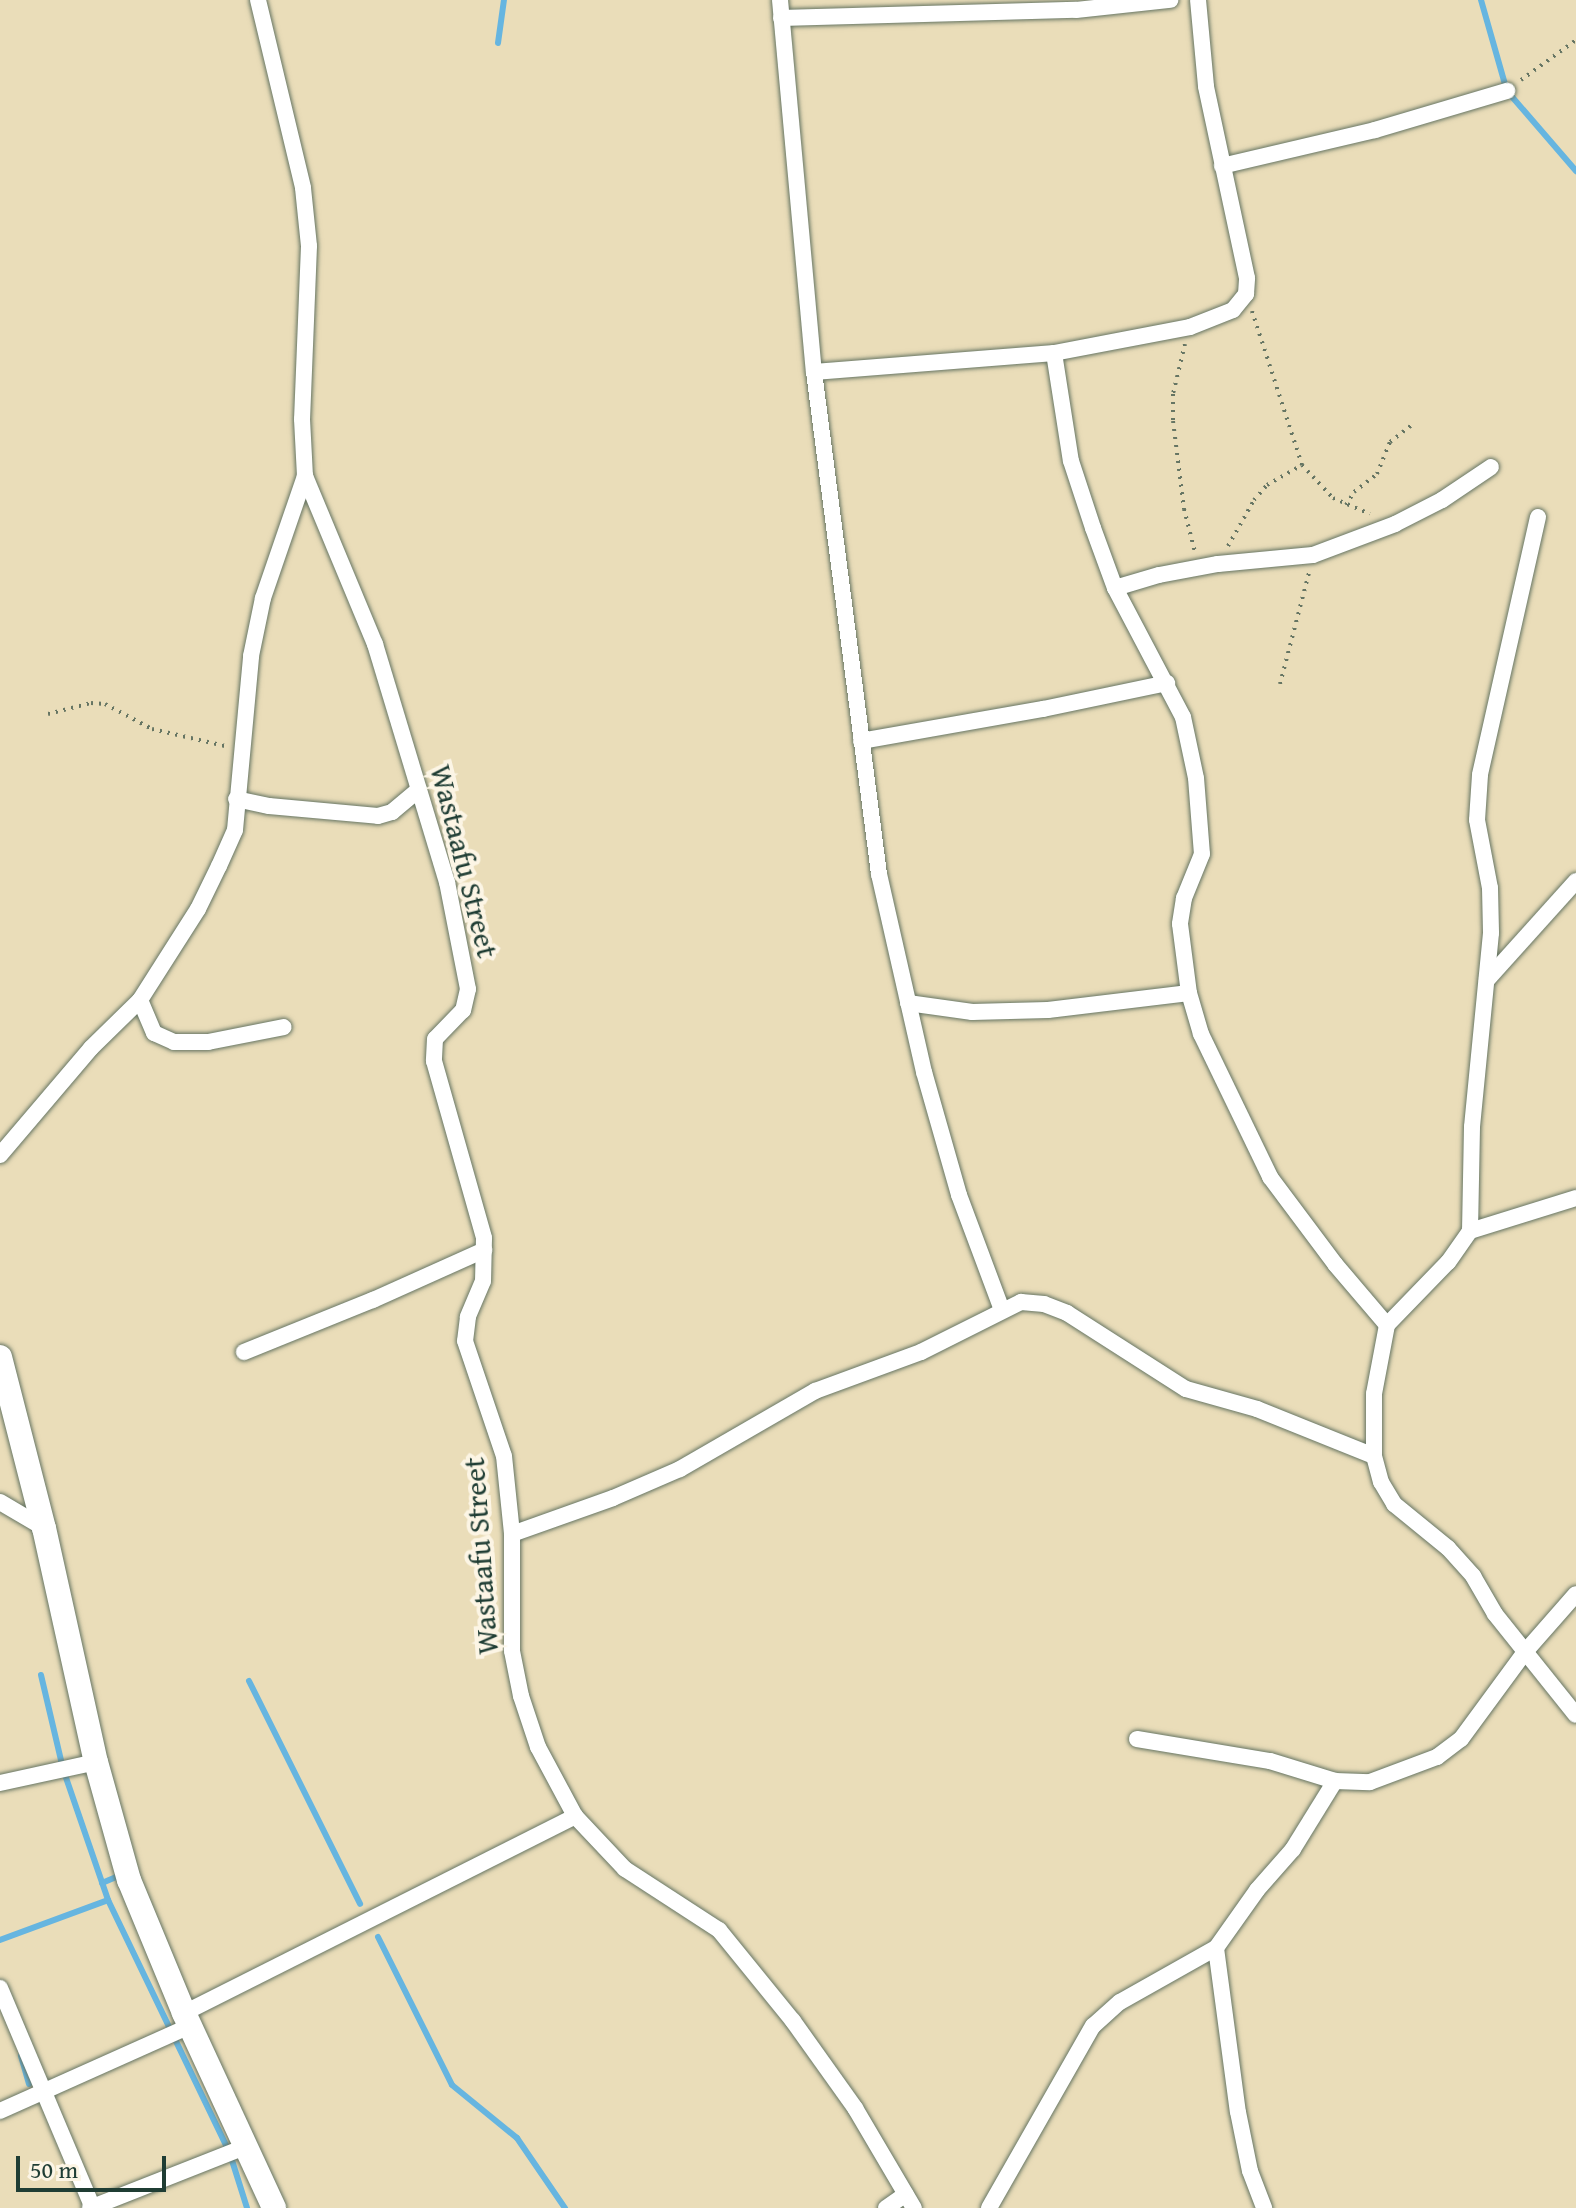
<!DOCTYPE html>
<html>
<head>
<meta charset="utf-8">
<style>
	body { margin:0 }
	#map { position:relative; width:1576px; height:2208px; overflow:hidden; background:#eaddb9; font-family:"Gentium Book Plus",serif }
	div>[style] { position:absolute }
	.stream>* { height:6px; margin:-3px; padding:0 3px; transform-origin:3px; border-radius:3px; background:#66b5e0 }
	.path>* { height:4px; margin-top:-2px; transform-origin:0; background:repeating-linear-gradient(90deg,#667563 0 2px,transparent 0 8px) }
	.roads { filter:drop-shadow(0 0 2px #667563) drop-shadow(0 0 2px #667563) }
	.minor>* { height:16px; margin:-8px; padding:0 8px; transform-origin:8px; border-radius:8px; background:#fff }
	.secondary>* { height:24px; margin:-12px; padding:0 12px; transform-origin:12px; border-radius:12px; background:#fff }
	span { translate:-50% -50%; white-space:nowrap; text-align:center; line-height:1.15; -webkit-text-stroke:8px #fcf5e5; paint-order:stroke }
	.street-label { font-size:30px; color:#1f3d34 }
	.scale { position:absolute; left:16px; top:2156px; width:150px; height:36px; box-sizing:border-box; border:4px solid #1f3d34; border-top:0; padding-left:10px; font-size:24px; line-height:28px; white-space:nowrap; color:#1f3d34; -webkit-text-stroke:6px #fcf5e5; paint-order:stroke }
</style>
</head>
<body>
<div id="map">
	<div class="stream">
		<div style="left:1481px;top:0;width:95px;rotate:74.1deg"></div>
		<div style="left:1507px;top:91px;width:106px;rotate:49.2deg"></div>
		<div style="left:498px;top:43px;width:43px;rotate:-82.1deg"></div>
		<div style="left:41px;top:1675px;width:97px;rotate:76.8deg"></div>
		<div style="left:63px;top:1769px;width:139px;rotate:71deg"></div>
		<div style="left:108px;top:1900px;width:282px;rotate:64.3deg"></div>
		<div style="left:230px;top:2154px;width:57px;rotate:72.5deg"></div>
		<div style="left:249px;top:1681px;width:249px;rotate:63.5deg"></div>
		<div style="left:102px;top:1883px;width:23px;rotate:-23deg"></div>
		<div style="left:378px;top:1937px;width:165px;rotate:63.4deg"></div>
		<div style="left:452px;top:2085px;width:84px;rotate:39.2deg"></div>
		<div style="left:517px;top:2138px;width:85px;rotate:55.6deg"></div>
		<div style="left:0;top:1940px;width:115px;rotate:-20.3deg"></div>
		<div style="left:21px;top:2056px;width:29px;rotate:74deg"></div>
	</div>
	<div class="path">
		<div style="left:1521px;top:80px;width:68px;rotate:-36deg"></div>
		<div style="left:1252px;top:311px;width:162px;rotate:72deg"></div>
		<div style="left:1302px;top:465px;width:45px;rotate:46.8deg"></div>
		<div style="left:1333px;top:498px;width:40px;rotate:23.4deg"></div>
		<div style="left:1185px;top:344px;width:51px;rotate:103.5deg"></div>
		<div style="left:1173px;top:394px;width:27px;rotate:90deg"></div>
		<div style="left:1173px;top:421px;width:89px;rotate:82.9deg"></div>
		<div style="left:1184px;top:509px;width:44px;rotate:75.7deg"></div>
		<div style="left:1346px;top:505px;width:15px;rotate:-58deg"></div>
		<div style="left:1354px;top:492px;width:29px;rotate:-38deg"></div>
		<div style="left:1377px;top:474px;width:35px;rotate:-68deg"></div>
		<div style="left:1390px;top:442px;width:29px;rotate:-38deg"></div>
		<div style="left:1228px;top:546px;width:53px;rotate:-60.5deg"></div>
		<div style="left:1254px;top:500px;width:20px;rotate:-49deg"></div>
		<div style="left:1267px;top:485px;width:40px;rotate:-29.7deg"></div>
		<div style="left:1280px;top:684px;width:115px;rotate:-75.4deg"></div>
		<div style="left:48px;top:714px;width:44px;rotate:-14.3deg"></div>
		<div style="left:91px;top:703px;width:14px;rotate:4deg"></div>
		<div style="left:105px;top:704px;width:53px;rotate:28deg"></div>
		<div style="left:152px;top:729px;width:75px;rotate:13.1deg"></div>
	</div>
	<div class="roads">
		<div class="minor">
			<div style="left:258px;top:0;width:193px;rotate:76.5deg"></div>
			<div style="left:303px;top:188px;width:58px;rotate:84.1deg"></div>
			<div style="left:309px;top:246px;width:173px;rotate:92.3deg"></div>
			<div style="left:302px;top:419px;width:57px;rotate:87deg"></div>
			<div style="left:305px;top:476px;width:182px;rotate:67.4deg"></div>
			<div style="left:375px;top:644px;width:249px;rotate:73.2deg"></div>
			<div style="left:447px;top:882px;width:109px;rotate:78.9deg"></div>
			<div style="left:468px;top:989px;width:22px;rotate:103deg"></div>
			<div style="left:463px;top:1010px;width:40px;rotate:134deg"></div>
			<div style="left:435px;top:1039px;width:22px;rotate:93deg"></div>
			<div style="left:434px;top:1061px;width:184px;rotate:74.2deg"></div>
			<div style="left:484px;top:1238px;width:43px;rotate:91.3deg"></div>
			<div style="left:483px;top:1281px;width:39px;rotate:113deg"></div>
			<div style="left:468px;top:1317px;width:24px;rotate:97deg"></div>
			<div style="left:465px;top:1341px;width:121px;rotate:71.3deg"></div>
			<div style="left:504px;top:1456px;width:78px;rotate:84.1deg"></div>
			<div style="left:512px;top:1534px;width:117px;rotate:90deg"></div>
			<div style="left:512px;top:1651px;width:46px;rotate:78.7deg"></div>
			<div style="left:521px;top:1696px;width:54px;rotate:71.6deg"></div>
			<div style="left:538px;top:1747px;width:78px;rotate:61.8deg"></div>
			<div style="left:575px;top:1816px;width:73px;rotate:46.7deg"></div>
			<div style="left:625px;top:1869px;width:112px;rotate:33deg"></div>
			<div style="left:719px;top:1930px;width:117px;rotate:50.9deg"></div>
			<div style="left:793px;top:2021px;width:107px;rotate:54.5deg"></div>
			<div style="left:855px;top:2108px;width:116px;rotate:59.5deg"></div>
			<div style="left:780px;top:0;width:374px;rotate:84.8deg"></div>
			<div style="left:814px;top:372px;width:506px;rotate:82.62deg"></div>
			<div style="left:879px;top:874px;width:203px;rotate:77.2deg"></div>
			<div style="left:924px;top:1072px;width:128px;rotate:74.1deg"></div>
			<div style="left:959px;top:1195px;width:123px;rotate:69.5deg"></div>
			<div style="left:781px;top:18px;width:295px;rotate:-1.6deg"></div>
			<div style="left:1076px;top:10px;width:95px;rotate:-6.1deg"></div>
			<div style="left:1222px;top:166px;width:157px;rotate:-13.2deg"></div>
			<div style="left:1375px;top:130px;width:138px;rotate:-16.5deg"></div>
			<div style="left:1054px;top:353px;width:109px;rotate:81.1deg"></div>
			<div style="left:1071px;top:461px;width:71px;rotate:71.8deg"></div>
			<div style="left:1093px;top:528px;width:64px;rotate:69.9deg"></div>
			<div style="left:1115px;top:588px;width:146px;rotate:62.2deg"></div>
			<div style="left:1183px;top:717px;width:62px;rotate:78deg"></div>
			<div style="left:1196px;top:778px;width:76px;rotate:85.5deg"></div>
			<div style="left:1202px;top:854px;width:48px;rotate:112.2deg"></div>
			<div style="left:1184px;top:898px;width:26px;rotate:99deg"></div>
			<div style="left:1180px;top:924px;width:70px;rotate:82.6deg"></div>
			<div style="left:1189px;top:993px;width:43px;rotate:73.7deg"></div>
			<div style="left:1201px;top:1034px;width:159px;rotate:64.2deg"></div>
			<div style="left:1270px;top:1177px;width:109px;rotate:53.2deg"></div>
			<div style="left:1335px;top:1264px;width:80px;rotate:49.6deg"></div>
			<div style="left:814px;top:372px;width:241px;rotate:-4.5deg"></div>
			<div style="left:1054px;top:353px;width:138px;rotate:-10.8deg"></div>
			<div style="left:1190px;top:327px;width:46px;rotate:-21.6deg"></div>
			<div style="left:1233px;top:310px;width:21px;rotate:-51deg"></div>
			<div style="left:1246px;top:294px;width:16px;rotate:-86deg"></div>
			<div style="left:1247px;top:278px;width:196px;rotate:-102.1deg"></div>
			<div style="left:1206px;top:86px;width:86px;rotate:-95.3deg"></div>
			<div style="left:1538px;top:517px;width:264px;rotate:102.7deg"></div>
			<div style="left:1480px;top:775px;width:45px;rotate:93.8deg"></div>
			<div style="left:1477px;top:820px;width:69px;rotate:79.2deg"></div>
			<div style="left:1490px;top:888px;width:45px;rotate:88.7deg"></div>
			<div style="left:1491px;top:933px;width:195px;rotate:95.6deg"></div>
			<div style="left:1472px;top:1127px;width:104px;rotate:91.1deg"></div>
			<div style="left:1470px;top:1231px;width:38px;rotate:125deg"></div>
			<div style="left:1448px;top:1262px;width:88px;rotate:134.1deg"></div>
			<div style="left:1387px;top:1325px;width:70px;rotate:100.7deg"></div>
			<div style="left:1374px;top:1394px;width:62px;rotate:90deg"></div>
			<div style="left:1374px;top:1456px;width:27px;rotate:75deg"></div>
			<div style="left:1381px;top:1482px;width:26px;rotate:59deg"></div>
			<div style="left:1394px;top:1504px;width:70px;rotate:39.2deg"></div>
			<div style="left:1448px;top:1548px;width:38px;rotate:48deg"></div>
			<div style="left:1473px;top:1576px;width:44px;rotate:59.9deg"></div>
			<div style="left:1495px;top:1614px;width:129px;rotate:51.3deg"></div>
			<div style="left:1115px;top:588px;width:46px;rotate:-16.5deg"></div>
			<div style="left:1159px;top:575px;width:60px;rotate:-10.6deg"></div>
			<div style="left:1218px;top:564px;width:95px;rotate:-5.4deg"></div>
			<div style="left:1313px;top:555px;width:88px;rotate:-20.7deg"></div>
			<div style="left:1395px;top:524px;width:53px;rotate:-27.1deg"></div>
			<div style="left:1442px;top:500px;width:59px;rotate:-34deg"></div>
			<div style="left:861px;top:741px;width:185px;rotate:-10deg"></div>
			<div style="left:1043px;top:709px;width:127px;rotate:-11.8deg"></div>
			<div style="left:236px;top:799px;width:34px;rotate:12deg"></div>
			<div style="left:269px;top:806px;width:109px;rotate:5.2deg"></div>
			<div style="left:378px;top:816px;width:15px;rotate:-16deg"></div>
			<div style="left:392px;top:812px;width:35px;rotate:-40deg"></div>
			<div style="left:1487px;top:980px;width:133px;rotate:-48deg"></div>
			<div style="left:140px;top:1000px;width:36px;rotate:67deg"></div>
			<div style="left:154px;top:1033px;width:22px;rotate:24deg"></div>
			<div style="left:174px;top:1042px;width:34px"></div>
			<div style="left:208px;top:1042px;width:77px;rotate:-11.2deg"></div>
			<div style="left:908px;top:1003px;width:65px;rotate:8deg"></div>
			<div style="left:972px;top:1012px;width:76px;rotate:-1.5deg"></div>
			<div style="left:1048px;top:1010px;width:142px;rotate:-6.9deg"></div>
			<div style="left:0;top:1155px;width:140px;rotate:-49.6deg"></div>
			<div style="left:91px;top:1048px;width:69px;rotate:-44.4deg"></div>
			<div style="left:140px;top:1000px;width:108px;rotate:-57.5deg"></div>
			<div style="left:198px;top:909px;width:48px;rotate:-64deg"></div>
			<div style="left:219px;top:866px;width:39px;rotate:-66deg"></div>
			<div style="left:235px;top:830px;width:175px;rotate:-84.7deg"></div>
			<div style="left:251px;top:656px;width:59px;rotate:-78.3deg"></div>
			<div style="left:263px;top:598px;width:129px;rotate:-71deg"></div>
			<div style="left:1470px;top:1231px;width:111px;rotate:-17.3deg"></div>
			<div style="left:244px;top:1352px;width:139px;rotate:-22deg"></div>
			<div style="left:373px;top:1300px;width:122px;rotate:-24.2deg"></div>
			<div style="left:0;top:1502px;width:51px;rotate:30.6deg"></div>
			<div style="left:512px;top:1534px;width:107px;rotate:-19.6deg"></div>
			<div style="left:613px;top:1498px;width:73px;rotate:-23.4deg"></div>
			<div style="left:680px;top:1469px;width:156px;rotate:-30deg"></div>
			<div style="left:815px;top:1391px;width:113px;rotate:-20.2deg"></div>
			<div style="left:921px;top:1352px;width:112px;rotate:-26.6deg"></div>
			<div style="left:1021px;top:1302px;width:23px;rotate:5deg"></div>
			<div style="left:1044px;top:1304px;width:25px;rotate:21deg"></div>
			<div style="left:1067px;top:1313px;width:141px;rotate:32.6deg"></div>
			<div style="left:1186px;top:1389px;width:74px;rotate:15.7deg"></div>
			<div style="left:1257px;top:1409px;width:126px;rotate:21.9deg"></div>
			<div style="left:1137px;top:1739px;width:135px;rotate:9.4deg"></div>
			<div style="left:1270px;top:1761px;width:68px;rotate:17.1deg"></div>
			<div style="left:1335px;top:1781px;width:35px;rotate:2deg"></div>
			<div style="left:1370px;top:1782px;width:72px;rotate:-20.5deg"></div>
			<div style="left:1437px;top:1757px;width:30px;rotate:-37deg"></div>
			<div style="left:1461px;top:1739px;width:108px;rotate:-53.7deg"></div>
			<div style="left:1525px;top:1652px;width:77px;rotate:-48.7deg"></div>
			<div style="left:0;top:1783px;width:98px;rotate:-12.3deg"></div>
			<div style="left:1216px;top:1948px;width:165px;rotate:82.4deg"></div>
			<div style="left:1238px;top:2112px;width:60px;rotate:78.5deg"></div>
			<div style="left:1250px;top:2171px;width:40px;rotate:69deg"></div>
			<div style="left:0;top:1988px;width:239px;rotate:67.1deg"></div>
			<div style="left:184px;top:2013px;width:438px;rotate:-26.7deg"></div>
			<div style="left:0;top:2111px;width:208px;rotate:-24.1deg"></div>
			<div style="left:90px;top:2208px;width:169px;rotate:-21.5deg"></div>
			<div style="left:886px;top:2208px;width:24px;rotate:-35deg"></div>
			<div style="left:989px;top:2208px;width:210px;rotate:-60.3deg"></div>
			<div style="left:1093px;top:2026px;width:36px;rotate:-42deg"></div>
			<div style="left:1120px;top:2002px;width:110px;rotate:-29.4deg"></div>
			<div style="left:1216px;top:1948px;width:71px;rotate:-54.7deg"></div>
			<div style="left:1257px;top:1890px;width:55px;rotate:-48.7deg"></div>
			<div style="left:1293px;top:1849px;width:80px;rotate:-58.3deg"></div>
		</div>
		<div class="secondary">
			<div style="left:0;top:1357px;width:177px;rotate:75.6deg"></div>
			<div style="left:44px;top:1528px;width:240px;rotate:77.5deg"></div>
			<div style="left:96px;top:1762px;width:123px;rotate:74.4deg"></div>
			<div style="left:129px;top:1880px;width:144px;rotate:67.5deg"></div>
			<div style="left:184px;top:2013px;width:215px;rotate:65.2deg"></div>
		</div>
	</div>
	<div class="street-label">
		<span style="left:465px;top:861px;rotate:76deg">Wastaafu Street</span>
		<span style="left:480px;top:1556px;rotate:-94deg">Wastaafu Street</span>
	</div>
	<div class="scale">50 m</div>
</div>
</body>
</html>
